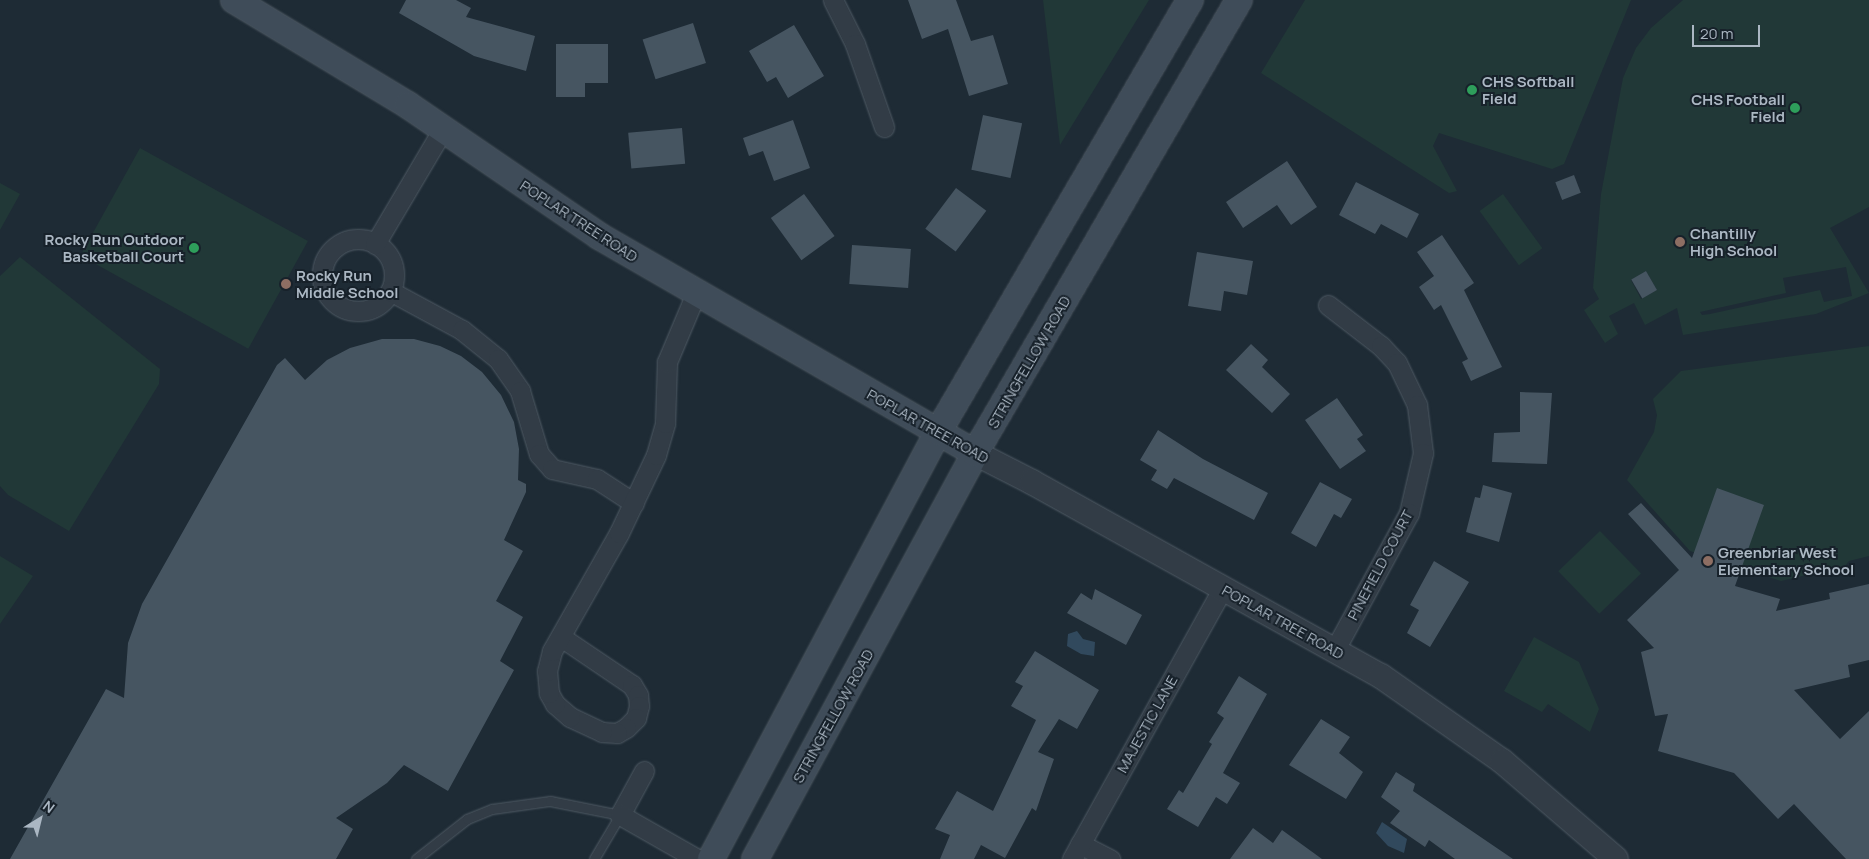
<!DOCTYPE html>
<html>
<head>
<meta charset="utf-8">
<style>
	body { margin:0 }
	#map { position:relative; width:1869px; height:859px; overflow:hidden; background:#1e2b35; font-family:Manrope,sans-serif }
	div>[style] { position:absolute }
	.green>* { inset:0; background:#213837; transform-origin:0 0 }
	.water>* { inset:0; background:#31495d }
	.building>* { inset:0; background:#465561; transform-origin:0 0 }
	.roads { filter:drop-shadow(0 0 1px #4f5a64) drop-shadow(0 0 1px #4f5a64) }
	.service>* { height:9px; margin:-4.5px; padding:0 4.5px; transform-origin:4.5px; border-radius:4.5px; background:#323c46 }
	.minor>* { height:19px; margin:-9.5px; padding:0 9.5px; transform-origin:9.5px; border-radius:9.5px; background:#323c46 }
	.minor>.ring { margin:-9.5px; padding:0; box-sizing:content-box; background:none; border:19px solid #323c46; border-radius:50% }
	.tertiary>* { height:24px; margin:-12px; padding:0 12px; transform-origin:12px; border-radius:12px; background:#323c46 }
	.secondary>* { height:26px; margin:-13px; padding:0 13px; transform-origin:13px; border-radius:13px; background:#3f4c59 }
	.dots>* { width:14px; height:14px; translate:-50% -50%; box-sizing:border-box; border:2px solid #17212a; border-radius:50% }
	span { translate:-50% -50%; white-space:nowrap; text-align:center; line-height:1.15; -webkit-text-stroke:4px #17212a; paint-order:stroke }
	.poi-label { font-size:15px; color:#abb7c3; font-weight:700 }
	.left { translate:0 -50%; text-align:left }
	.right { translate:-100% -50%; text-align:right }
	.street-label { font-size:15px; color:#abb7c3 }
	.north { position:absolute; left:15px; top:794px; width:50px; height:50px; -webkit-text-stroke:4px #17212a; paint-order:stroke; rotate:36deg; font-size:14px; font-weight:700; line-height:20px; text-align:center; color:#abb7c3 }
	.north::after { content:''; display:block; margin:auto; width:18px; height:22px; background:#abb7c3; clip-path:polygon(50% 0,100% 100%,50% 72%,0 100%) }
	.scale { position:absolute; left:1692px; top:25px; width:68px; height:22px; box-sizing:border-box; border:2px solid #abb7c3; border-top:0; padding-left:6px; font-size:15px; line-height:18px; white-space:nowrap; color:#abb7c3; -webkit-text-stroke:4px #17212a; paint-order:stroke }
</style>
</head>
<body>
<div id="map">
	<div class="green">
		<div style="clip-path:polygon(1043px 0,1149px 0,1060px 145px)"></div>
		<div style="clip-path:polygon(1305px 0,1631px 0,1564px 164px,1552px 169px,1439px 133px,1433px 146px,1457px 191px,1449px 193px,1261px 73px)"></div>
		<div style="clip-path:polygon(evenodd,1683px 0,1869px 0,1869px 207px,1830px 228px,1869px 293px,1816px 314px,1683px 335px,1677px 308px,1645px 325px,1634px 303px,1609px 316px,1618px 334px,1605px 343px,1584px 310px,1599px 299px,1593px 288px,1601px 194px,1623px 78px,1636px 48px,1651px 28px,1683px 0,1846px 267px,1852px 296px,1824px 302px,1820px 290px,1710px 314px,1702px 315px,1700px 312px,1786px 293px,1783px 278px,1846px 267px,1683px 0,1646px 271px,1657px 290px,1641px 299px,1631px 280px,1646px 271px)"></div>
		<div style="left:140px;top:148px;width:192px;height:123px;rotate:29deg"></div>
		<div style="clip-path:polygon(0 183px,20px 194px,0 230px)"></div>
		<div style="left:1503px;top:194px;width:67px;height:29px;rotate:54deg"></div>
		<div style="clip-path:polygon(20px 257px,160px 369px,159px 384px,69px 531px,8px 495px,0 486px,0 276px)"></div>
		<div style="clip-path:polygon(1869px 346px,1869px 556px,1849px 561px,1845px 566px,1781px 581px,1690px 551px,1627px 480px,1654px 432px,1657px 415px,1653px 399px,1681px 371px)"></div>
		<div style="left:1600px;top:531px;width:59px;height:58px;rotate:46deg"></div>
		<div style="clip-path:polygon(0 556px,33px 576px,0 624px)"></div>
		<div style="clip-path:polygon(1534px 637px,1579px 662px,1599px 709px,1590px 732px,1548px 704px,1542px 712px,1504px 691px)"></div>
	</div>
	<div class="water">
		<div style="clip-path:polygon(1077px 631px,1083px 639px,1095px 642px,1094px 656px,1081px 654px,1067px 646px,1068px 634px)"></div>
		<div style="clip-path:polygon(1382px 822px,1407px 839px,1404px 853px,1388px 846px,1376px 833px)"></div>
	</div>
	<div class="building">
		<div style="clip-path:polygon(406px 0,456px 0,471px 8px,466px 17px,535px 36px,526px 71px,474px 56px,399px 13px)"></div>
		<div style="clip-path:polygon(908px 0,956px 0,971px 41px,993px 35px,1008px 84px,969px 96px,948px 29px,922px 39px)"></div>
		<div style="left:693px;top:23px;width:42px;height:53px;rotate:72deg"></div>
		<div style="clip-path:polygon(794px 25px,824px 76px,788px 98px,776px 77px,767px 82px,749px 51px)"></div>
		<div style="clip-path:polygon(556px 44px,608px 44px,608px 83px,585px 83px,585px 97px,556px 97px)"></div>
		<div style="left:983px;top:115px;width:40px;height:56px;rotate:12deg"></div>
		<div style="clip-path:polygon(793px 120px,810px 168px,774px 181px,763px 151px,749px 156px,743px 138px)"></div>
		<div style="left:682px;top:128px;width:36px;height:54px;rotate:85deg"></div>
		<div style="clip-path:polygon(1287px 161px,1317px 207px,1291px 225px,1277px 205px,1243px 228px,1226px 202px)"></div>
		<div style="left:1574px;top:175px;width:19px;height:20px;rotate:69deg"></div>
		<div style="clip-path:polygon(1356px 182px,1419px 214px,1407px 238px,1381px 224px,1375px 234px,1339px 215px)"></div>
		<div style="left:956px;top:188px;width:38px;height:51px;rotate:37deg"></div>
		<div style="left:804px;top:194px;width:52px;height:41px;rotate:54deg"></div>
		<div style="clip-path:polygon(1442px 235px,1474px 283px,1464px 290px,1502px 367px,1471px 381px,1462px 362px,1468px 359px,1441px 305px,1434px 310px,1419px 287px,1434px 276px,1417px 252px)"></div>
		<div style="left:852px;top:245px;width:59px;height:39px;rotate:4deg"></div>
		<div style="clip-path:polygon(1197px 252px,1253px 261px,1247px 295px,1224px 291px,1221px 311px,1188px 306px)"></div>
		<div style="left:1646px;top:271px;width:22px;height:17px;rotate:60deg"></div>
		<div style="clip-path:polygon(382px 339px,414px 339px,440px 346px,461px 356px,482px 372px,501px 395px,514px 422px,519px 449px,518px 480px,526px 484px,526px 492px,504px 540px,523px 551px,496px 601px,523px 617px,500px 661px,514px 670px,448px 791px,404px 765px,387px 783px,336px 818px,353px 829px,336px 859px,10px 859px,106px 689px,124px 698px,128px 643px,142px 604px,277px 365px,285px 358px,305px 380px,327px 360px,350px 348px)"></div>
		<div style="clip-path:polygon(1251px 344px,1268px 360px,1262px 367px,1290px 394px,1272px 413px,1226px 370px)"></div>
		<div style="clip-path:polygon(1520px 392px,1552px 393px,1547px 464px,1492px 462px,1494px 433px,1520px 432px)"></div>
		<div style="clip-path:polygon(1337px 398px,1363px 435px,1357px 439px,1366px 451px,1340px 469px,1305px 420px)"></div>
		<div style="clip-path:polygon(1158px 430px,1203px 459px,1268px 493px,1254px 520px,1174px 478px,1167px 489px,1151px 480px,1157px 470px,1140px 460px)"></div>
		<div style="clip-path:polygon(1320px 482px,1352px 499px,1341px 518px,1334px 514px,1316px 547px,1291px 533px)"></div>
		<div style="clip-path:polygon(1483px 485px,1512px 493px,1499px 542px,1466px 532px,1475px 497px,1480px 498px)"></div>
		<div style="clip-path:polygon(1717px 488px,1764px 505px,1735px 586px,1780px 599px,1776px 611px,1830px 599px,1829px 593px,1869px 584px,1869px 660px,1848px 665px,1850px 677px,1794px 690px,1840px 739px,1869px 711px,1869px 859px,1846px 859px,1794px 804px,1778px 819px,1734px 773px,1658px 751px,1668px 714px,1655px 716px,1641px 652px,1654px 648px,1627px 620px,1679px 570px,1628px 514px,1641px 503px,1692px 558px)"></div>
		<div style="clip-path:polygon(1434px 561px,1469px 582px,1430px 647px,1407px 633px,1419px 610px,1410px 605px)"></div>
		<div style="clip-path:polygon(1095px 589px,1142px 615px,1126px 645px,1067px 613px,1081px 593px,1092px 600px)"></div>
		<div style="clip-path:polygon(1035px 651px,1099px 690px,1077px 729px,1059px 719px,1038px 752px,1054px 759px,1036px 811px,1032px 808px,1005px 858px,981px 845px,974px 859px,940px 859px,950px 835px,935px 829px,957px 791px,993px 811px,1036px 720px,1011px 706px,1023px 686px,1015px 682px)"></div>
		<div style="clip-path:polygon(1239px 676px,1267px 694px,1223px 773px,1240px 783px,1227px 804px,1216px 797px,1198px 827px,1167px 809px,1179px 790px,1183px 793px,1212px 744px,1209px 742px,1224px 718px,1217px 713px)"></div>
		<div style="clip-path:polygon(1321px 719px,1350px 737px,1339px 753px,1363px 772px,1346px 799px,1289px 765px)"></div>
		<div style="clip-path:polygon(1396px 772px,1415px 784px,1413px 791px,1513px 859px,1455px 859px,1429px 840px,1425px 847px,1390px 823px,1400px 811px,1381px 797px)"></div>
		<div style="clip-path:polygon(1253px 828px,1273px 843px,1282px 830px,1322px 859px,1230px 859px)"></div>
	</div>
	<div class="roads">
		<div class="service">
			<div style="left:416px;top:859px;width:65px;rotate:-38.1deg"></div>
			<div style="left:467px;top:819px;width:27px;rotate:-22deg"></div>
			<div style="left:492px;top:809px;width:59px;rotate:-7.9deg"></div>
			<div style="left:550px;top:801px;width:71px;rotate:11.3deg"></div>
			<div style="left:620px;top:815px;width:51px;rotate:120.6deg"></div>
		</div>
		<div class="minor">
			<div style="left:833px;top:0;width:49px;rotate:63.4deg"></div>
			<div style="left:855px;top:44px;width:88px;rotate:70.7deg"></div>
			<div class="ring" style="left:322px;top:239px;width:53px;height:53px"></div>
			<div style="left:375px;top:244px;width:134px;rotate:-59.4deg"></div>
			<div style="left:390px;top:291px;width:82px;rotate:28.4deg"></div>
			<div style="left:462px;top:330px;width:46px;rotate:38.9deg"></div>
			<div style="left:498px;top:359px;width:39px;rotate:55deg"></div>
			<div style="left:520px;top:391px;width:66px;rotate:73.2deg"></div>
			<div style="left:539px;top:454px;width:20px;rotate:49deg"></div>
			<div style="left:552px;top:469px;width:46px;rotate:12.5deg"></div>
			<div style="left:597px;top:479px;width:44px;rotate:33deg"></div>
			<div style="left:1328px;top:305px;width:67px;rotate:37.7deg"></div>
			<div style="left:1381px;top:346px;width:23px;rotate:47deg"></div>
			<div style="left:1397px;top:363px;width:47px;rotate:64.5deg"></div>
			<div style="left:1417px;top:405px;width:48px;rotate:82.9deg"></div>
			<div style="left:1423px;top:453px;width:62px;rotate:103.1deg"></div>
			<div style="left:1409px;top:513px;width:157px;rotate:118.5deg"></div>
			<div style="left:561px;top:637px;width:86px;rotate:34.1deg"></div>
			<div style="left:632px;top:685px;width:12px;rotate:59deg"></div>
			<div style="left:638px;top:695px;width:11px;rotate:85deg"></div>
			<div style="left:639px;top:706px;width:12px;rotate:104deg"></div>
			<div style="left:636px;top:718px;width:14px;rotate:135deg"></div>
			<div style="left:626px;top:728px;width:10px;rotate:151deg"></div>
			<div style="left:617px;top:733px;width:15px;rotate:-176deg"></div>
			<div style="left:602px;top:732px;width:35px;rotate:-155deg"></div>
			<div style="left:570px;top:717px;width:20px;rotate:-139deg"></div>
			<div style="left:555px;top:704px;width:13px;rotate:-119deg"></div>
			<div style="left:549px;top:693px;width:22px;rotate:-95deg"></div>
			<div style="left:547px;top:671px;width:21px;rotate:-76deg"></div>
			<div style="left:552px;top:651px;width:136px;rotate:-60.4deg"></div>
			<div style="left:619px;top:533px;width:86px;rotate:-64.6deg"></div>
			<div style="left:656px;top:455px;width:33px;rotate:-74deg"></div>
			<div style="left:665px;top:423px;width:61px;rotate:-88.1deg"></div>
			<div style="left:667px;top:362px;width:75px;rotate:-67.2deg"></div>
			<div style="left:644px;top:771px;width:50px;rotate:118.6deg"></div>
			<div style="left:620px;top:815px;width:89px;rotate:29.7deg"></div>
			<div style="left:1080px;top:844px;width:34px;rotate:27deg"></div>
			<div style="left:1072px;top:859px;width:309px;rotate:-60.9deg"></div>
		</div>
		<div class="tertiary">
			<div style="left:975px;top:453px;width:64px;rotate:27deg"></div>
			<div style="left:1032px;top:482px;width:399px;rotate:29.1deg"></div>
			<div style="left:1381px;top:676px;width:148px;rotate:35.1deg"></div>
			<div style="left:1502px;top:761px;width:150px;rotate:40.7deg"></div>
		</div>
		<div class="secondary">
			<div style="left:234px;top:0;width:203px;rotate:31.1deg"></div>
			<div style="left:408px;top:105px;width:232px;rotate:34.4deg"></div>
			<div style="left:599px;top:236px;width:434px;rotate:30deg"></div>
			<div style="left:711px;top:859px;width:484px;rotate:-62deg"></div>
			<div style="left:938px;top:432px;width:500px;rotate:-59.74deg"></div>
			<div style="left:755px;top:859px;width:462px;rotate:-61.5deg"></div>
			<div style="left:975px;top:453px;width:524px;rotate:-59.77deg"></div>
		</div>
	</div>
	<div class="dots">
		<div style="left:1472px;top:90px;background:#2e9e5b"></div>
		<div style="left:1795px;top:108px;background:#2e9e5b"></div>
		<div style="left:1680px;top:242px;background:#8d6e63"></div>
		<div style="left:194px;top:248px;background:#2e9e5b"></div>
		<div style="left:286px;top:284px;background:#8d6e63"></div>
		<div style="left:1708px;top:561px;background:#8d6e63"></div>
	</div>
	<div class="poi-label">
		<span class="left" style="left:1482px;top:90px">CHS Softball<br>Field</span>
		<span class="right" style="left:1785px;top:108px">CHS Football<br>Field</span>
		<span class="left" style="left:1690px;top:242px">Chantilly<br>High School</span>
		<span class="right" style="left:184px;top:248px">Rocky Run Outdoor<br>Basketball Court</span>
		<span class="left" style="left:296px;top:284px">Rocky Run<br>Middle School</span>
		<span class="left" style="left:1718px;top:561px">Greenbriar West<br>Elementary School</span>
	</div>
	<div class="street-label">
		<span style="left:579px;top:221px;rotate:33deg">POPLAR TREE ROAD</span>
		<span style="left:1029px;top:362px;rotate:-60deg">STRINGFELLOW ROAD</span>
		<span style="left:928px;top:426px;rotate:29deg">POPLAR TREE ROAD</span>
		<span style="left:1380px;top:565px;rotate:-62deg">PINEFIELD COURT</span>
		<span style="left:1283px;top:622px;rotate:29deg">POPLAR TREE ROAD</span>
		<span style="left:833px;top:716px;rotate:-61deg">STRINGFELLOW ROAD</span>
		<span style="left:1147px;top:724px;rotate:-61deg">MAJESTIC LANE</span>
	</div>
	<div class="north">N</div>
	<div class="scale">20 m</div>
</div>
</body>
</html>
